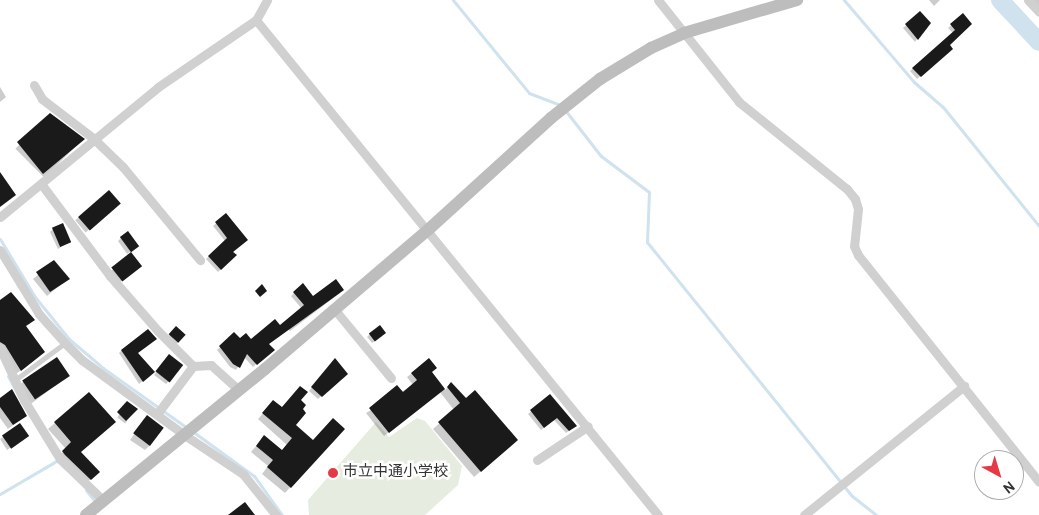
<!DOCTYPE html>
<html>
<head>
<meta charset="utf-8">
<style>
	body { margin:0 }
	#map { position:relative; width:1039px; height:515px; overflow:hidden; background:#fff; font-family:Overpass,"Noto Sans JP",sans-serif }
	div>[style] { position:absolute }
	.green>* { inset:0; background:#e6ecdf }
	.shadow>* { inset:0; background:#0003; transform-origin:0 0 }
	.stream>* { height:3px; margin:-1.5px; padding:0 1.5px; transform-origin:1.5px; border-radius:1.5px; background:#cfe2ee }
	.river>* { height:18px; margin:-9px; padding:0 9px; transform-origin:9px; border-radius:9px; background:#cfe2ee }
	.building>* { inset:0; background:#1a1a1a; transform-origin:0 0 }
	.lane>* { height:4.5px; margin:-2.25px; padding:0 2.25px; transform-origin:2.25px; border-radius:2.25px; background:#d0d0d0 }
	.street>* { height:9px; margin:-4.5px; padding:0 4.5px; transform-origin:4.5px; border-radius:4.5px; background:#d0d0d0 }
	.secondary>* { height:12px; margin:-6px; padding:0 6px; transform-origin:6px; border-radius:6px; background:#bdbdbd }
	.dots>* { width:14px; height:14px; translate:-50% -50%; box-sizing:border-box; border:2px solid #fff; border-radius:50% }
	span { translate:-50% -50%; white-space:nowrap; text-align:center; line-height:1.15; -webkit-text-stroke:5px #fff; paint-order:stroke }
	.poi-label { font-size:15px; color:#333 }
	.left { translate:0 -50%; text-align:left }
	.north { position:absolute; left:974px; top:450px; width:50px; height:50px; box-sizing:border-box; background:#fff; border:1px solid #adadad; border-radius:50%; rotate:141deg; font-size:14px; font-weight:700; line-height:20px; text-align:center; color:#333 }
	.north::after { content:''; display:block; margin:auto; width:18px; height:22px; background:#e63946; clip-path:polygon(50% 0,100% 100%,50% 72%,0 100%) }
</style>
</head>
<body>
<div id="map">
	<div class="green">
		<div style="clip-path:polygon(417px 418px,425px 421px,462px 466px,458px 485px,425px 515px,309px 515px,308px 500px,376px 422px,389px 437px)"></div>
	</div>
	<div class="shadow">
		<div style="clip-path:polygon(929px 0,940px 0,934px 6px)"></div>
		<div style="clip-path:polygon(1033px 0,1039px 0,1039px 7px)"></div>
		<div style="clip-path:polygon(920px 13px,917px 39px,915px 42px,903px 28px)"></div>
		<div style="clip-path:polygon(962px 15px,948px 45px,952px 49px,917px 79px,910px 71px,953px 33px,948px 28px)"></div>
		<div style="clip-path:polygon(0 87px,6px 97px,0 102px)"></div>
		<div style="left:50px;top:114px;width:41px;height:49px;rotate:45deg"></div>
		<div style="left:109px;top:192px;width:16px;height:44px;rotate:50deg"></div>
		<div style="clip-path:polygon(226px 215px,235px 255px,218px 272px,206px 259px,225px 241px,213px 226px)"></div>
		<div style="clip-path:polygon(53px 229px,70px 241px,58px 249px,50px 232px)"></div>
		<div style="clip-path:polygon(121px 238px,134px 249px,127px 254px,118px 241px)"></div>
		<div style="clip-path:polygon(131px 254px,137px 269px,119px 283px,110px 272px)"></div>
		<div style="left:54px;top:262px;width:22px;height:27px;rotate:51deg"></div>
		<div style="clip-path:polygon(294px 293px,313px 297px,340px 293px,290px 331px,287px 328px,268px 344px,273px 349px,253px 367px,244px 357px,236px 370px,230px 367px,217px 350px,234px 334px,240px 340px,251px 340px,280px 326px,302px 309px,291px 296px)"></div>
		<div style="clip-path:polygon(0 301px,44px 352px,16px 374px,0 348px)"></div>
		<div style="left:176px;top:328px;width:11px;height:13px;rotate:41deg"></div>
		<div style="clip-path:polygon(370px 334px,382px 336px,372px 343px,367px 337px)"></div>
		<div style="clip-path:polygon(122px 350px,137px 353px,153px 372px,139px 384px,119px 353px)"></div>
		<div style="clip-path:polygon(166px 359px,169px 381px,166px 384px,154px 375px)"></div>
		<div style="clip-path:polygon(335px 360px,346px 374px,318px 399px,309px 391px)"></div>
		<div style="clip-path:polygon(429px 360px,431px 373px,445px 390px,451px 384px,510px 446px,474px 477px,433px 429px,454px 410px,440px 392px,384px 436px,366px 413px,413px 385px,407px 377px)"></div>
		<div style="clip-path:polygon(68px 376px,28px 406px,18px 387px,23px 382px)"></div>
		<div style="clip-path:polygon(89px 393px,80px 452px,98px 472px,84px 485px,57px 458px,66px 449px,48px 429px)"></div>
		<div style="clip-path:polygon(550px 395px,573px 428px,566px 433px,554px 420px,541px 430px,528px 414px)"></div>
		<div style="clip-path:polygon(0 399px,25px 416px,8px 429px,0 418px)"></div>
		<div style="clip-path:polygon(299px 400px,294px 425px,313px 442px,343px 429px,285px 493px,262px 474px,268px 466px,251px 452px,264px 437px,282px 451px,287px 445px,258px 419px,268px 408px,281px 408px)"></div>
		<div style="left:128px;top:403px;width:10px;height:18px;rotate:37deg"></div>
		<div style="clip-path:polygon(143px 422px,150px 445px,145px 450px,130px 440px)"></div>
		<div style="clip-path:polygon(20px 425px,24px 439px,7px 450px,0 439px)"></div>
	</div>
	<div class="stream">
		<div style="left:453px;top:0;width:120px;rotate:50.7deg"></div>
		<div style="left:529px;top:93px;width:34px;rotate:21deg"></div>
		<div style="left:844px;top:0;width:108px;rotate:49.5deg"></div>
		<div style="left:914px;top:82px;width:38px;rotate:41deg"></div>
		<div style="left:943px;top:107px;width:153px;rotate:51.1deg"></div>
		<div style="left:565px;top:110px;width:58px;rotate:52deg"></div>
		<div style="left:601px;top:156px;width:60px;rotate:36.9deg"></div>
		<div style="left:649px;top:192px;width:50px;rotate:92.3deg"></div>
		<div style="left:647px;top:242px;width:326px;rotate:51.1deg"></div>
		<div style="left:852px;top:496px;width:31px;rotate:38deg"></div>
		<div style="left:0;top:239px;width:68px;rotate:58.9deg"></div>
		<div style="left:35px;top:297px;width:54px;rotate:51deg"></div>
		<div style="left:69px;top:339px;width:45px;rotate:40.5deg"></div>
		<div style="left:103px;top:368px;width:103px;rotate:35.5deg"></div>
		<div style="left:8px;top:376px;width:24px;rotate:62deg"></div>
		<div style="left:192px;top:431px;width:77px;rotate:36deg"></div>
		<div style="left:254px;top:476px;width:48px;rotate:54.3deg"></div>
		<div style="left:86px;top:490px;width:16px;rotate:52deg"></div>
		<div style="left:0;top:494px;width:67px;rotate:-30.4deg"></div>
	</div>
	<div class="river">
		<div style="left:1000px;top:0;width:57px;rotate:47.1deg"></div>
	</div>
	<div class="building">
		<div style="clip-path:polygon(920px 11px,931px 23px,918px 40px,905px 24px)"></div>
		<div style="clip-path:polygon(963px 13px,972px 24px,950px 45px,953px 49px,921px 77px,912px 68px,955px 30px,950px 24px)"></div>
		<div style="clip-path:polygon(50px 113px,85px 139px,43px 174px,17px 142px)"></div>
		<div style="clip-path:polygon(0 172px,16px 195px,0 207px)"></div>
		<div style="left:109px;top:190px;width:18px;height:41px;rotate:49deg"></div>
		<div style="clip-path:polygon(226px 213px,248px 240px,233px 252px,237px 255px,221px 270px,208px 256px,227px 238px,215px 222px)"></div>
		<div style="left:63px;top:223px;width:21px;height:12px;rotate:67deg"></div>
		<div style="left:128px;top:231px;width:19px;height:10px;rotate:54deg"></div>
		<div style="left:131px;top:252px;width:18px;height:25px;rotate:52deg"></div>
		<div style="clip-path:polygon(54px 260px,70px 279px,50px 292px,36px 272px)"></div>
		<div style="clip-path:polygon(336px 279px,344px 290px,269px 344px,275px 350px,257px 365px,247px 354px,240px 368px,233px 364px,219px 346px,234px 332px,240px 338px,246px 333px,251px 339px,275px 319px,280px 325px,304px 305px,293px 292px,303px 283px,313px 296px)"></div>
		<div style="clip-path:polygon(262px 284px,267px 291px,260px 297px,255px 291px)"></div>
		<div style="clip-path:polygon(11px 292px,35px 320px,26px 326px,45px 352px,21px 371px,5px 345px,0 342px,0 300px)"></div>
		<div style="left:380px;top:325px;width:10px;height:14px;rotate:53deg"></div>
		<div style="left:176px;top:326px;width:13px;height:11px;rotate:42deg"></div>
		<div style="clip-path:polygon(148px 329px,157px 339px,138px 353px,155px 372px,143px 382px,121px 350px)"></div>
		<div style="left:169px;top:354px;width:18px;height:22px;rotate:38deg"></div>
		<div style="left:57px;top:357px;width:23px;height:42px;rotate:56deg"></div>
		<div style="clip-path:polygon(335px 358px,348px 374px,322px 397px,311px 387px)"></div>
		<div style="clip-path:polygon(429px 358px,437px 368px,432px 372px,445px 389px,389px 433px,369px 408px,397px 385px,403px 392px,417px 380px,411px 373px)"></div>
		<div style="clip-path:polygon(451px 382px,466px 398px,475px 390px,518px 440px,481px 472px,438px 422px,460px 403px,447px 387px)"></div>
		<div style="clip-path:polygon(300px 386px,308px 392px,301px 400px,306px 405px,303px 409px,306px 413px,296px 425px,313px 440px,333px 418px,345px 429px,291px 488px,267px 467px,273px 460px,256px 446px,264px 435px,282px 450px,292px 438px,262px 413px,273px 400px,282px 407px)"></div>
		<div style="clip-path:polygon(12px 389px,27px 416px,13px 425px,0 407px,0 398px)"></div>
		<div style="clip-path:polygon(89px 392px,116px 422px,81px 452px,100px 472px,91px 480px,65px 455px,62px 451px,71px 442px,54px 422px)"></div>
		<div style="clip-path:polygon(550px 394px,577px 426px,569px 431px,557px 418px,544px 428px,530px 410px)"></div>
		<div style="clip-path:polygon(127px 401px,138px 409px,126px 421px,117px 412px)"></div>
		<div style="left:147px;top:415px;width:21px;height:23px;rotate:37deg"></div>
		<div style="left:20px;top:423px;width:16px;height:22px;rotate:55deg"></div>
		<div style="clip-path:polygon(245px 502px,255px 515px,228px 515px)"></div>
	</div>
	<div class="lane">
		<div style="left:15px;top:380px;width:62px;rotate:-36.5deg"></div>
	</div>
	<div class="street">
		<div style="left:658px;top:0;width:130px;rotate:51.5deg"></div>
		<div style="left:739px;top:102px;width:139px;rotate:38.9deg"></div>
		<div style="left:847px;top:189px;width:13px;rotate:51deg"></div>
		<div style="left:855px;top:199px;width:10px;rotate:73deg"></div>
		<div style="left:858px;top:209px;width:37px;rotate:96deg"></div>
		<div style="left:854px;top:246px;width:10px;rotate:66deg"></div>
		<div style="left:858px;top:255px;width:290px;rotate:51.4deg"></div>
		<div style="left:1028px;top:0;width:16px;rotate:47deg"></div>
		<div style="left:256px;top:20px;width:23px;rotate:-61deg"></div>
		<div style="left:34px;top:85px;width:16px;rotate:60deg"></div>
		<div style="left:42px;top:99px;width:64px;rotate:37.4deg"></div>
		<div style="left:93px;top:138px;width:42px;rotate:44deg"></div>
		<div style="left:123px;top:167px;width:121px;rotate:50.4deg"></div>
		<div style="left:42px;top:185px;width:114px;rotate:53.2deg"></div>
		<div style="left:110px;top:276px;width:73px;rotate:48.9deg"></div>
		<div style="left:158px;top:331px;width:49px;rotate:45deg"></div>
		<div style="left:193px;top:366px;width:18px;rotate:-3deg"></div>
		<div style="left:211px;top:365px;width:38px;rotate:42deg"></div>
		<div style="left:0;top:217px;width:205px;rotate:-39.4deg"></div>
		<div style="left:158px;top:87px;width:119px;rotate:-34.4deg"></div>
		<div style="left:256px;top:20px;width:638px;rotate:50.92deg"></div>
		<div style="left:0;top:250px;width:75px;rotate:58.6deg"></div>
		<div style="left:39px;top:314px;width:39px;rotate:48deg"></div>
		<div style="left:65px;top:343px;width:24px;rotate:45deg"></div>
		<div style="left:82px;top:360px;width:129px;rotate:36.2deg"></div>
		<div style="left:186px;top:436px;width:69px;rotate:33.7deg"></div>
		<div style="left:243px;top:474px;width:53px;rotate:51.2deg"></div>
		<div style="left:335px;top:310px;width:88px;rotate:50.5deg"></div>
		<div style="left:0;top:348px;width:57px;rotate:65.2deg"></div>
		<div style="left:24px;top:400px;width:69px;rotate:58.6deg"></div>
		<div style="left:60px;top:459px;width:61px;rotate:43.7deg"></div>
		<div style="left:157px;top:414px;width:60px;rotate:-53.1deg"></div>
		<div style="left:537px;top:460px;width:61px;rotate:-33.7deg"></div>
		<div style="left:804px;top:515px;width:206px;rotate:-38.9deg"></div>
	</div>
	<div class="secondary">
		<div style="left:86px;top:515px;width:231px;rotate:-39.2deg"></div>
		<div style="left:265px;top:369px;width:216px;rotate:-40.5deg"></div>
		<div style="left:429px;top:229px;width:165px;rotate:-42.3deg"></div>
		<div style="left:551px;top:118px;width:63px;rotate:-38.5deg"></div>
		<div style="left:600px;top:79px;width:60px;rotate:-31.3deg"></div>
		<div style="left:651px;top:48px;width:36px;rotate:-24deg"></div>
		<div style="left:684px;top:33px;width:118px;rotate:-16.3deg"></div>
	</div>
	<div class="dots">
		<div style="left:333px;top:473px;background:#e63946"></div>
	</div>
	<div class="poi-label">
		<span class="left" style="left:343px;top:473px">市立中通小学校</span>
	</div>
	<div class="north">N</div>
</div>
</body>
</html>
